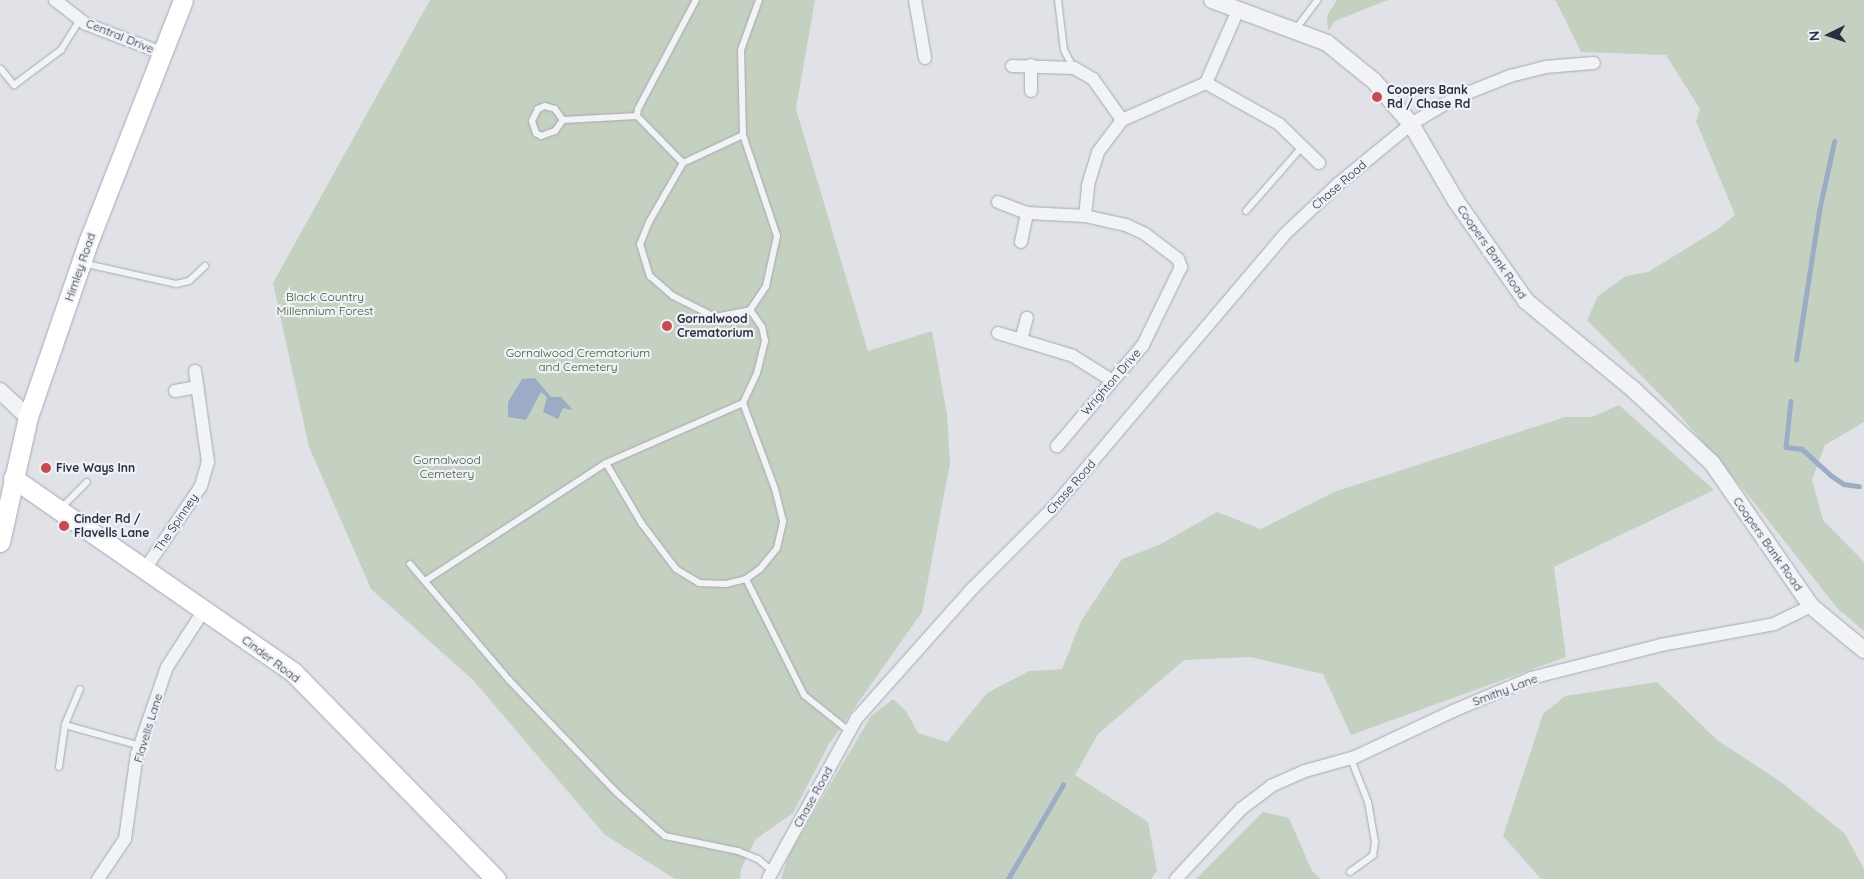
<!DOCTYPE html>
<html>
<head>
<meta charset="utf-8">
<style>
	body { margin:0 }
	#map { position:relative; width:1864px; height:879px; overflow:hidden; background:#e0e2e8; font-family:Quicksand,sans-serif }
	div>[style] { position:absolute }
	.green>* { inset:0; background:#c4d1c1 }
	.water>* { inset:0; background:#9cacc6 }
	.stream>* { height:4.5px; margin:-2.25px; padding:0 2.25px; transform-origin:2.25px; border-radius:2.25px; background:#9cacc6 }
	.roads { filter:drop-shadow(0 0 1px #a5a9b2) drop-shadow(0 0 1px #a5a9b2) }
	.service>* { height:6px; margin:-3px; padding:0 3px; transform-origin:3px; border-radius:3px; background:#f2f3f6 }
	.minor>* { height:12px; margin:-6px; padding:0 6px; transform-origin:6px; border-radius:6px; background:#f2f3f6 }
	.tertiary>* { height:16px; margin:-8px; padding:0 8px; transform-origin:8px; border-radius:8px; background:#f2f3f6 }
	.secondary>* { height:19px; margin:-9.5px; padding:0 9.5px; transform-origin:9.5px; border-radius:9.5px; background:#fff }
	.dots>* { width:14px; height:14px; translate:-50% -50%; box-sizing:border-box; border:2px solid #eff1f6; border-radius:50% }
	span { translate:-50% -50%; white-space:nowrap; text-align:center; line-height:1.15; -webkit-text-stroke:4.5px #eff1f6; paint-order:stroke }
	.street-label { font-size:12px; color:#292f3e }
	.poi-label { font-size:12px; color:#292f3e; font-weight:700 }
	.left { translate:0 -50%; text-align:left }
	.park-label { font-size:12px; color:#3a5937 }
	.north { position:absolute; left:1804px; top:10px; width:50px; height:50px; -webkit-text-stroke:4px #eff1f6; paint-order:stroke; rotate:266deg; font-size:14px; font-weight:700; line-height:20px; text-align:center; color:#292f3e }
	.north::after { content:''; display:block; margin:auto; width:18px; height:22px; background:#292f3e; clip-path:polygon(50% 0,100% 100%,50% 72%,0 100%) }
</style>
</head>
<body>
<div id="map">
	<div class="green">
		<div style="clip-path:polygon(430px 0,815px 0,796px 109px,868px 351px,932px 331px,947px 414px,950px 463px,922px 612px,829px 744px,793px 813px,756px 839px,741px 869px,740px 879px,675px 879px,605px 835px,473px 680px,371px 589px,309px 447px,273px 283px)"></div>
		<div style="clip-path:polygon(1337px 0,1388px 0,1335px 21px,1328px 31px,1327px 16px)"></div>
		<div style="clip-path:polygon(1552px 0,1864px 0,1864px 422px,1825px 445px,1812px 480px,1823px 520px,1864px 562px,1864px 631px,1837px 608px,1752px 500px,1677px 412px,1587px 320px,1598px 296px,1626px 276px,1648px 272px,1718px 229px,1735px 215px,1696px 121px,1700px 109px,1666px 55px,1581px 52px,1556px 1px)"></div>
		<div style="clip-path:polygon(1619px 405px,1714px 490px,1554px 567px,1566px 657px,1351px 735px,1323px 674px,1250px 657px,1184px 660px,1098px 734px,1075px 775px,1148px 822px,1157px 871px,1151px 879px,781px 879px,789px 854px,871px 716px,893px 699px,906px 711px,918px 733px,947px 742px,987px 693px,1029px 671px,1062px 669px,1081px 621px,1122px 559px,1159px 545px,1217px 512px,1261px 529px,1334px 492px,1565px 417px,1592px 417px)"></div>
		<div style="clip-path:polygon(1657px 682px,1717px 740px,1781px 782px,1845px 834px,1864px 869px,1864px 879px,1541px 879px,1503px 836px,1543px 714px,1565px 696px)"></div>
		<div style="clip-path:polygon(1263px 812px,1289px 818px,1312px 871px,1320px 879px,1196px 879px)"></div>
	</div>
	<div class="water">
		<div style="clip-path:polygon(535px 378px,551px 397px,561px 397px,573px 410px,563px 408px,558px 419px,543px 412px,547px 397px,541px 392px,526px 420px,508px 417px,508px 402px,522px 379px)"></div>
	</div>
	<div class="stream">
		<div style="left:1796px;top:360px;width:151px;rotate:-81.2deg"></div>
		<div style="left:1819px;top:211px;width:71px;rotate:-77.7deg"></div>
		<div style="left:1791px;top:401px;width:46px;rotate:96.2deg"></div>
		<div style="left:1786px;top:447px;width:16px;rotate:7deg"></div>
		<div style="left:1802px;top:449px;width:40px;rotate:42deg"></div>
		<div style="left:1832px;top:476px;width:14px;rotate:34deg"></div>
		<div style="left:1844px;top:484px;width:15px;rotate:8deg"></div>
		<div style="left:1008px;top:879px;width:109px;rotate:-59.7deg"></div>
	</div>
	<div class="roads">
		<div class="service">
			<div style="left:1058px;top:0;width:50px;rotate:83.2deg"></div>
			<div style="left:1064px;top:50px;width:19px;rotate:62deg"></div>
			<div style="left:1295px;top:30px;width:38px;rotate:-53deg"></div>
			<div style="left:1px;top:69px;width:21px;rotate:51deg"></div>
			<div style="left:14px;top:85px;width:59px;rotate:-36.7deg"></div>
			<div style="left:61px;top:50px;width:36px;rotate:-58deg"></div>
			<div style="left:637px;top:116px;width:7px;rotate:-82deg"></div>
			<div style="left:638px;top:109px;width:123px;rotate:-62deg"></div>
			<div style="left:563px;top:120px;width:14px;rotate:-126deg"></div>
			<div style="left:555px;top:109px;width:10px;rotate:-163deg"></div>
			<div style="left:545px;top:106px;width:8px;rotate:157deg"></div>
			<div style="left:538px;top:109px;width:13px;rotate:117deg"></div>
			<div style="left:532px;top:121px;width:13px;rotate:72deg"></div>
			<div style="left:536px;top:133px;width:6px;rotate:31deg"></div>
			<div style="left:541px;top:136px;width:15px;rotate:-20deg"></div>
			<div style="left:555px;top:131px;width:14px;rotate:-54deg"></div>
			<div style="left:563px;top:120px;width:74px;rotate:-3.1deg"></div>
			<div style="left:637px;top:116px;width:66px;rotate:45.6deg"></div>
			<div style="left:743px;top:135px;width:66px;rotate:155deg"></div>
			<div style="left:683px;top:163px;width:68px;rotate:120deg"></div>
			<div style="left:649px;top:222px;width:24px;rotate:112deg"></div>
			<div style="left:640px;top:244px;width:34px;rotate:73deg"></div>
			<div style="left:650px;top:276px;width:30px;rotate:41deg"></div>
			<div style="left:673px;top:296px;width:47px;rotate:26.6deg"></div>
			<div style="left:715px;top:317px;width:36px;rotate:-11deg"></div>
			<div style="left:750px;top:310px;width:29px;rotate:-56deg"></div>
			<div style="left:766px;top:286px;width:51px;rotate:-77.6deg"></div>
			<div style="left:777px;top:236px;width:107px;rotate:-108.6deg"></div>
			<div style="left:743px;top:135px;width:85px;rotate:-91.3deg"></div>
			<div style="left:741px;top:50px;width:53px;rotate:-70.2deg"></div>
			<div style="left:1246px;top:211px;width:85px;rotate:-48.8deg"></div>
			<div style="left:82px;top:263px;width:96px;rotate:12.6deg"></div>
			<div style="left:176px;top:284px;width:13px;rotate:-13deg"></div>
			<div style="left:189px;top:281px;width:22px;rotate:-43deg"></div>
			<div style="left:743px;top:403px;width:150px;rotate:156.3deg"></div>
			<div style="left:606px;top:463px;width:71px;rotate:59.5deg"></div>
			<div style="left:642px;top:524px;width:56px;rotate:52.9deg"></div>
			<div style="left:676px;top:569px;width:27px;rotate:31deg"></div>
			<div style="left:699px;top:583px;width:27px;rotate:2deg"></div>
			<div style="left:726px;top:584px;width:21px;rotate:-14deg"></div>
			<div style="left:746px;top:579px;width:17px;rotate:-36deg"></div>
			<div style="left:760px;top:569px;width:27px;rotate:-51deg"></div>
			<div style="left:777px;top:548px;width:28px;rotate:-77deg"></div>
			<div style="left:783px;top:521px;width:33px;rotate:-104deg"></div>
			<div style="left:775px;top:489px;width:92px;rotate:-110.4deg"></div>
			<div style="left:743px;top:403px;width:33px;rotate:-65deg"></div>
			<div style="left:757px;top:373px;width:33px;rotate:-76deg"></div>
			<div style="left:765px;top:341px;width:14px;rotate:-102deg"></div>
			<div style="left:762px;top:327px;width:21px;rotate:-125deg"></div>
			<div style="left:60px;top:509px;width:38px;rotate:-45deg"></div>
			<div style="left:410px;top:564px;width:153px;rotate:49.5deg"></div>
			<div style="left:509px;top:680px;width:156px;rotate:46.3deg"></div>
			<div style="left:617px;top:793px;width:64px;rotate:41.9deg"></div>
			<div style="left:665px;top:836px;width:75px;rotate:11.6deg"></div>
			<div style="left:738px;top:851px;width:22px;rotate:22deg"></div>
			<div style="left:758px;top:859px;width:18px;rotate:41deg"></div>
			<div style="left:746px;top:579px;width:130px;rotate:63.4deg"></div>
			<div style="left:804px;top:695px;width:58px;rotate:38.7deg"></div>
			<div style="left:425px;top:581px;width:216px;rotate:-33.1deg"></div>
			<div style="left:80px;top:689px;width:39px;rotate:113deg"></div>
			<div style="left:65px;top:725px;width:78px;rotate:15.6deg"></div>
			<div style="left:59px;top:767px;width:42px;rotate:-81.9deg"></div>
			<div style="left:1350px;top:872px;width:29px;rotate:-36deg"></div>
			<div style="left:1373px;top:855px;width:13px;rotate:-81deg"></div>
			<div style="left:1375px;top:842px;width:41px;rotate:-99.9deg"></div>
			<div style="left:1368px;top:802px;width:46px;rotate:-111.6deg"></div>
		</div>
		<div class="minor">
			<div style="left:55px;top:0;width:39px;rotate:38deg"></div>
			<div style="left:86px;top:24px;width:81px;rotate:20.9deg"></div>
			<div style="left:915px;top:0;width:59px;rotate:80.2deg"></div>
			<div style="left:1012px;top:66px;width:62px;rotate:1.8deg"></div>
			<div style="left:1074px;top:68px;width:22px;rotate:30deg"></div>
			<div style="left:1093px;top:79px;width:50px;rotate:54.7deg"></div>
			<div style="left:1206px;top:83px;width:84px;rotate:29.3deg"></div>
			<div style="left:1279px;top:124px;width:56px;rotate:44.3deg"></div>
			<div style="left:1031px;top:91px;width:26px;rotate:-90deg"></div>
			<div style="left:998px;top:202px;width:31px;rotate:21deg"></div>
			<div style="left:1027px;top:213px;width:58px;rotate:3deg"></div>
			<div style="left:1085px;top:216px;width:42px;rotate:12.4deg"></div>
			<div style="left:1126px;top:225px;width:21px;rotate:25deg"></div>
			<div style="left:1145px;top:234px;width:41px;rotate:37.1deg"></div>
			<div style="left:1178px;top:259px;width:9px;rotate:69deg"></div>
			<div style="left:1181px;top:267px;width:87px;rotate:116deg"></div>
			<div style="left:1143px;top:345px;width:133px;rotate:130.4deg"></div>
			<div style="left:1085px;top:216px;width:31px;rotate:-84deg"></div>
			<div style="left:1088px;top:185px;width:34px;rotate:-73deg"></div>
			<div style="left:1098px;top:152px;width:40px;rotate:-53deg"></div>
			<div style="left:1122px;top:120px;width:92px;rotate:-23.8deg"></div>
			<div style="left:1206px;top:83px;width:80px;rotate:-66.3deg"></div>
			<div style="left:1021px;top:242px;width:30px;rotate:-78deg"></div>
			<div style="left:998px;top:333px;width:78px;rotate:17deg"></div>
			<div style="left:1073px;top:356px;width:45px;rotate:32.3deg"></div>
			<div style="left:1021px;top:340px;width:23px;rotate:-75deg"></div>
			<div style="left:175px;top:391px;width:23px;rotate:-10deg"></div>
			<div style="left:145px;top:569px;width:100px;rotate:-56deg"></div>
			<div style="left:201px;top:486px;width:25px;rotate:-74deg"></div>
			<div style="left:208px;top:462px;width:92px;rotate:-98.1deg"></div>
			<div style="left:98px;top:879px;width:48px;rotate:-56deg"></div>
			<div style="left:125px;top:839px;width:86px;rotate:-82deg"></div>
			<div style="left:137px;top:754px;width:92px;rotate:-71deg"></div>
			<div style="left:167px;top:667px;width:68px;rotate:-57deg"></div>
			<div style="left:768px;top:879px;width:184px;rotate:-61.1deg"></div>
			<div style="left:857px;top:718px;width:174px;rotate:-48.3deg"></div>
			<div style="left:973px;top:588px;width:110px;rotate:-45deg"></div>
			<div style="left:1051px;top:510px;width:360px;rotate:-49.7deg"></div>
			<div style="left:1284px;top:235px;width:74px;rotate:-43.4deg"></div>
			<div style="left:1338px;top:184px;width:94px;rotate:-39.4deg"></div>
			<div style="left:1411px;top:124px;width:51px;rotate:-30.6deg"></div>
			<div style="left:1455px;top:98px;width:59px;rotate:-21.8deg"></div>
			<div style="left:1510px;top:76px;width:36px;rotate:-14deg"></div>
			<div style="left:1545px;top:67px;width:49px;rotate:-4.7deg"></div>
			<div style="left:1176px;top:879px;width:96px;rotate:-47.1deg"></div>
			<div style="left:1241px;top:809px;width:38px;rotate:-37deg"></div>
			<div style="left:1271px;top:786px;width:37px;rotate:-24deg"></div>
			<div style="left:1305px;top:771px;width:52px;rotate:-15.6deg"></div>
			<div style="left:1355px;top:757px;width:108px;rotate:-25.1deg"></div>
			<div style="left:1453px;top:711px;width:85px;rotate:-22.9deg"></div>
			<div style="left:1531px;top:678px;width:134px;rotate:-14.2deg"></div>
			<div style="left:1661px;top:645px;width:115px;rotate:-10.5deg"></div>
			<div style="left:1774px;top:624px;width:41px;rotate:-25.9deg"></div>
		</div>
		<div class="tertiary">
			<div style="left:1212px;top:0;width:123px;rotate:20.5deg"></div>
			<div style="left:1327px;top:43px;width:60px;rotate:39deg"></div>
			<div style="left:1374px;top:81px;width:57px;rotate:49.3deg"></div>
			<div style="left:1411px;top:124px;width:89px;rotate:59.7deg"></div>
			<div style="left:1456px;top:201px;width:122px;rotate:55deg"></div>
			<div style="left:1526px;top:301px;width:141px;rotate:39.5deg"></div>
			<div style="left:1635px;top:391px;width:105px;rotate:43.1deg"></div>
			<div style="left:1712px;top:463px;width:174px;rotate:55.3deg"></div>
			<div style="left:1811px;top:606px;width:69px;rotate:39.7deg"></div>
			<div style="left:0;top:391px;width:38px;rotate:43deg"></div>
		</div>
		<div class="secondary">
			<div style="left:13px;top:478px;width:341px;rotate:34.7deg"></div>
			<div style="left:293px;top:672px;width:290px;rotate:45.6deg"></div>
			<div style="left:0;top:542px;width:128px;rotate:-77.4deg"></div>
			<div style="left:28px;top:417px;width:187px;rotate:-71deg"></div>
			<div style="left:89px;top:240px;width:258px;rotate:-68.6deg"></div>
		</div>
	</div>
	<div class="dots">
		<div style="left:1377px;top:97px;background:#c74b50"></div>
		<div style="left:667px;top:326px;background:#c74b50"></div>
		<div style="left:46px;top:468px;background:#c74b50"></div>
		<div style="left:64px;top:526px;background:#c74b50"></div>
	</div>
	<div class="street-label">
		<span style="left:120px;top:36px;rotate:22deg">Central Drive</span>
		<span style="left:1339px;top:185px;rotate:-41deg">Chase Road</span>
		<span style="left:1492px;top:252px;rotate:55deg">Coopers Bank Road</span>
		<span style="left:80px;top:267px;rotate:-71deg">Himley Road</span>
		<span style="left:1111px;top:382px;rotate:-49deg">Wrighton Drive</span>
		<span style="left:1071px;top:487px;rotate:-49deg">Chase Road</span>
		<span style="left:176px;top:523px;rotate:-56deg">The Spinney</span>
		<span style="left:1768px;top:544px;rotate:55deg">Coopers Bank Road</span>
		<span style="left:271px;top:659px;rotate:37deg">Cinder Road</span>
		<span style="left:1505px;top:690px;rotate:-21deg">Smithy Lane</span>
		<span style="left:148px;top:728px;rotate:-73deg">Flavells Lane</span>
		<span style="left:813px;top:797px;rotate:-61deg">Chase Road</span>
	</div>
	<div class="poi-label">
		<span class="left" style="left:1387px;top:97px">Coopers Bank<br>Rd / Chase Rd</span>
		<span class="left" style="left:677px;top:326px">Gornalwood<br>Crematorium</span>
		<span class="left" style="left:56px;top:468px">Five Ways Inn</span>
		<span class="left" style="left:74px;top:526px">Cinder Rd /<br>Flavells Lane</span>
	</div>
	<div class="park-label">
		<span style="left:325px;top:304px">Black Country<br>Millennium Forest</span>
		<span style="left:578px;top:360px">Gornalwood Crematorium<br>and Cemetery</span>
		<span style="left:447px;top:467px">Gornalwood<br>Cemetery</span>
	</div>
	<div class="north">N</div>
</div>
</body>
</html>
